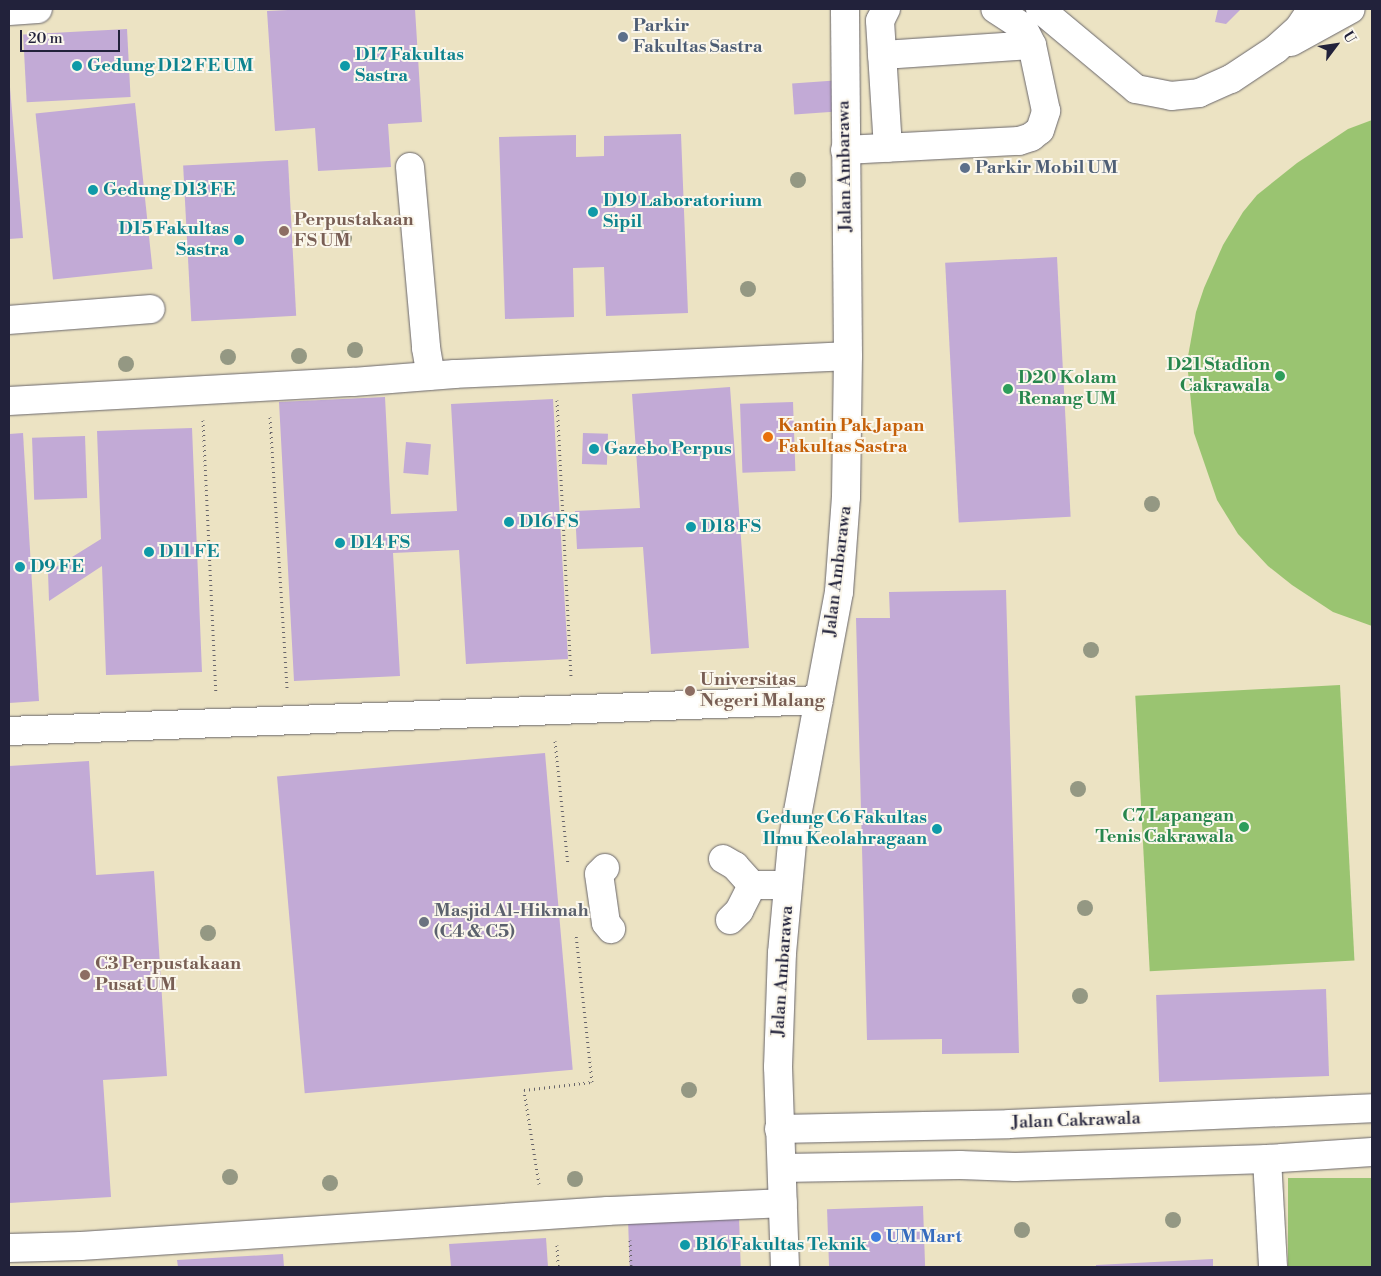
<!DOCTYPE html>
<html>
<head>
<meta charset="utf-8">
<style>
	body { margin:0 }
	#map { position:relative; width:1381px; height:1276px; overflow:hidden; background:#ece3c3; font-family:"Libre Bodoni",serif }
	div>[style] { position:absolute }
	.green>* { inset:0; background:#9ac471; transform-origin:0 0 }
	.building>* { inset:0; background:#c2aad6; transform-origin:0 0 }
	.path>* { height:3px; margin-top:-1.5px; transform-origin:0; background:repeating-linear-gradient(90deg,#69666b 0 1px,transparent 0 5px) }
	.roads { filter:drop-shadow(0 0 1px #69666b) drop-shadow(0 0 1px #69666b) }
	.minor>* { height:28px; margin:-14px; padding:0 14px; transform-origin:14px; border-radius:14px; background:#fff }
	.trees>* { width:16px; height:16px; margin:-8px; border-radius:50%; background:#949883 }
	.dots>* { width:14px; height:14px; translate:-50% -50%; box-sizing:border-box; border:2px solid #fbf7ec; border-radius:50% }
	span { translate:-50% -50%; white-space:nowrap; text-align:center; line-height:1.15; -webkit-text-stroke:4px #fbf7ec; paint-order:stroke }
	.service-label { font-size:18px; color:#4e5e75; font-weight:700 }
	.left { translate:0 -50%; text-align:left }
	.culture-label { font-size:18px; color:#0d838f; font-weight:700 }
	.right { translate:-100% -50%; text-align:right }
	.street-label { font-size:18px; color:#22223b }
	.education-label { font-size:18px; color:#785e54; font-weight:700 }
	.leisure-label { font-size:18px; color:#27864d; font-weight:700 }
	.food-label { font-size:18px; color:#c56008; font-weight:700 }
	.worship-label { font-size:18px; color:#5b616d; font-weight:700 }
	.shop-label { font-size:18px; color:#366cbe; font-weight:700 }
	.frame { position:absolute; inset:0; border:10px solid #22223b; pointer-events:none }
	.north { position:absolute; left:1311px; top:20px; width:50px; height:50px; -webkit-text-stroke:4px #fbf7ec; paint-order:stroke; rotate:59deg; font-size:14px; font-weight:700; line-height:20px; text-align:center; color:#22223b }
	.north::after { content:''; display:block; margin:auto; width:18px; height:22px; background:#22223b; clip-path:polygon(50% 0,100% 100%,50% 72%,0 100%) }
	.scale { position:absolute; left:20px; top:30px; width:100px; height:22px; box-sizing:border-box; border:2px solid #22223b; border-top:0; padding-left:6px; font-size:15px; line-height:18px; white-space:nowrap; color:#22223b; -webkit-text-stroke:4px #fbf7ec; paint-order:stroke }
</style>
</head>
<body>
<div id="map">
	<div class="green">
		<div style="clip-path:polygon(1372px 120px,1372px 626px,1333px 612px,1292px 585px,1268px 566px,1238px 534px,1217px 500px,1194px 433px,1187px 362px,1196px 312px,1204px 288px,1223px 245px,1243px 212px,1257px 195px,1297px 163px,1348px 129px)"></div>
		<div style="left:1340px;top:685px;width:276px;height:205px;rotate:87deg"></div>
		<div style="left:1372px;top:1178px;width:89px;height:84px;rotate:90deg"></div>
	</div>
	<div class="building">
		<div style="clip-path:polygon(309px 9px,415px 9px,422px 122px,388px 124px,391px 167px,318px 171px,315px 128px,275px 131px,267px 11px)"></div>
		<div style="clip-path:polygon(1218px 9px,1241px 9px,1226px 24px,1215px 22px)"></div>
		<div style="left:127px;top:29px;width:68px;height:104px;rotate:87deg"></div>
		<div style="clip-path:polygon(9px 76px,23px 238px,9px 239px)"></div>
		<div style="left:856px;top:79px;width:31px;height:64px;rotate:86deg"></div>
		<div style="left:135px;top:103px;width:167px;height:100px;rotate:84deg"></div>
		<div style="clip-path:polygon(681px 134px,688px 313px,606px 316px,604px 267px,573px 268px,574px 317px,505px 319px,499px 137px,576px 135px,576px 157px,604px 156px,604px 136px)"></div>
		<div style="left:288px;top:160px;width:156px;height:105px;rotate:87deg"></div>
		<div style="left:1057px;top:257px;width:260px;height:112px;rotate:87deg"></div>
		<div style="clip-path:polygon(730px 387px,749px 648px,651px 654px,643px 547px,577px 549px,575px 511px,640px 508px,632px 394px)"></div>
		<div style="clip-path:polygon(385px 397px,391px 514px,457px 511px,451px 404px,553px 399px,568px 659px,466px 664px,459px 550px,393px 553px,400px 676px,294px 681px,279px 402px)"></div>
		<div style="left:793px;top:402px;width:69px;height:53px;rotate:88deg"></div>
		<div style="clip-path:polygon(192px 428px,202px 672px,106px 675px,102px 566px,49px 601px,48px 572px,101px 539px,97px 431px)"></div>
		<div style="clip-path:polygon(23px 433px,39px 701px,9px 703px,9px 434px)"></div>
		<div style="left:583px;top:433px;width:25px;height:31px;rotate:2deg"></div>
		<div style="left:85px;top:436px;width:62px;height:53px;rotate:88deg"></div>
		<div style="left:406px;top:442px;width:25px;height:31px;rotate:5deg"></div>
		<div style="clip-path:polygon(1006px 590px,1019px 1053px,942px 1054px,942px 1039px,867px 1040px,856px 618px,890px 618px,889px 592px)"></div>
		<div style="left:545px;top:753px;width:318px;height:269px;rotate:85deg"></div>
		<div style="clip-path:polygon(89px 761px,96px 875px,154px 871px,167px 1076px,103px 1080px,111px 1197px,9px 1203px,9px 766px)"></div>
		<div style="left:1326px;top:989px;width:87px;height:170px;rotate:88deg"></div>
		<div style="left:923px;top:1206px;width:61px;height:96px;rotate:88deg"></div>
		<div style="left:739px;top:1217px;width:50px;height:111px;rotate:88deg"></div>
		<div style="clip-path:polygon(546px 1238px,548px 1267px,451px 1267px,449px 1244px)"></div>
		<div style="clip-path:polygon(283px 1254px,284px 1267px,178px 1267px,177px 1260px)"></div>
		<div style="clip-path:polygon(1213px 1259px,1213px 1267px,1096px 1267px,1096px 1265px)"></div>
	</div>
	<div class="path">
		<div style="left:557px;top:400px;width:279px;rotate:87.1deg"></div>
		<div style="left:270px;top:417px;width:274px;rotate:86.4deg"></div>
		<div style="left:203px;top:420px;width:273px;rotate:87.3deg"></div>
		<div style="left:555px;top:741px;width:124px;rotate:84deg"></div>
		<div style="left:539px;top:1184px;width:95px;rotate:-99.1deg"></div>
		<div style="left:524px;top:1090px;width:68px;rotate:-6.7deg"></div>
		<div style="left:592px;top:1082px;width:148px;rotate:-96.2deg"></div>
		<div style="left:630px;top:1240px;width:27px;rotate:88deg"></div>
		<div style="left:557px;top:1245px;width:22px;rotate:87deg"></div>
	</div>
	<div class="roads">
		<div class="minor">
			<div style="left:886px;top:9px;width:13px;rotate:117deg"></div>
			<div style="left:880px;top:21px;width:127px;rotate:86.4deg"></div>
			<div style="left:1040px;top:9px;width:125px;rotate:39.8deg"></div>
			<div style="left:1136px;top:89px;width:36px;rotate:11deg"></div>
			<div style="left:1171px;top:96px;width:28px;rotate:-6deg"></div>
			<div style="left:1199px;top:93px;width:35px;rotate:-24deg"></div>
			<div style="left:1231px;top:79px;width:54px;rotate:-33.7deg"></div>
			<div style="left:1276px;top:49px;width:31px;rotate:-42deg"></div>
			<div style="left:1299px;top:28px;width:23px;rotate:-56deg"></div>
			<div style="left:9px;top:11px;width:29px;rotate:-4deg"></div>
			<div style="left:1291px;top:42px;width:68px;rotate:-28.8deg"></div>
			<div style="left:882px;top:55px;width:150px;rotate:-3.8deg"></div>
			<div style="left:845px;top:150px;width:174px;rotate:-3deg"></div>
			<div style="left:1019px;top:141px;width:13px;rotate:-18deg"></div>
			<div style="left:1031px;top:137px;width:11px;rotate:-38deg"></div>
			<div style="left:1040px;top:130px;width:20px;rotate:-72deg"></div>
			<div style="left:1046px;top:111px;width:67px;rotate:-102deg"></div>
			<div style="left:1032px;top:45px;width:20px;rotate:-117deg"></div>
			<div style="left:1023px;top:27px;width:33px;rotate:-147deg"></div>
			<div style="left:410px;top:167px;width:182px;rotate:84.9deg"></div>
			<div style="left:426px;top:348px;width:28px;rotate:80deg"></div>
			<div style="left:9px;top:320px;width:142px;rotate:-4.4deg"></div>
			<div style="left:9px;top:401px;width:345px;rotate:-3.2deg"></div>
			<div style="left:353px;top:382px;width:102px;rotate:-4.5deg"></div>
			<div style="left:455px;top:374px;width:393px;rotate:-2.6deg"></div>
			<div style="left:9px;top:731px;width:810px;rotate:-2.19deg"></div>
			<div style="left:723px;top:859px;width:14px;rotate:30deg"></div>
			<div style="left:735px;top:866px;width:25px;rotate:48deg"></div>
			<div style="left:752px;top:885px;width:36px"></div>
			<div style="left:605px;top:868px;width:8px;rotate:135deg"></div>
			<div style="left:599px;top:874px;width:49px;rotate:81.9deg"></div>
			<div style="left:606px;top:923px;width:8px;rotate:50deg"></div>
			<div style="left:730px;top:920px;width:13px;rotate:-45deg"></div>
			<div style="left:739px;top:911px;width:29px;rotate:-63deg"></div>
			<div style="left:779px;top:1129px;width:230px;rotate:-1.2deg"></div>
			<div style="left:1009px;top:1124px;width:363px;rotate:-2.5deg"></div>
			<div style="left:1267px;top:1159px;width:108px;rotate:86.8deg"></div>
			<div style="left:782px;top:1168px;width:178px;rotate:-1deg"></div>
			<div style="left:960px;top:1165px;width:55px;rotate:2.1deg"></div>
			<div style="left:1015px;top:1167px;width:252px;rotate:-1.8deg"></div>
			<div style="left:1267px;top:1159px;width:105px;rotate:-3.8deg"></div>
			<div style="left:9px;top:1248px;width:72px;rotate:-1.6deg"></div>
			<div style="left:81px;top:1246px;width:528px;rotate:-3.8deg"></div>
			<div style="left:608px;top:1211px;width:175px;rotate:-2.6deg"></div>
			<div style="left:785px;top:1267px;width:200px;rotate:-92deg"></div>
			<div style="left:778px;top:1067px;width:114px;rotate:-88deg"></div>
			<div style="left:782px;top:953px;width:110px;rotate:-84.8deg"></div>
			<div style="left:792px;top:843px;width:255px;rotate:-79.4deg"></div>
			<div style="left:839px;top:592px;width:95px;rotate:-85.8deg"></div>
			<div style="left:846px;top:497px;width:141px;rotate:-89.2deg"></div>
			<div style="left:848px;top:356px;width:347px;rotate:-90.5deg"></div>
		</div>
	</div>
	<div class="trees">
		<div style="left:798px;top:180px"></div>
		<div style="left:344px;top:238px"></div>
		<div style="left:748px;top:289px"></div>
		<div style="left:355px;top:350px"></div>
		<div style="left:299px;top:356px"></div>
		<div style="left:228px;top:357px"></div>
		<div style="left:126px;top:364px"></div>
		<div style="left:1152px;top:504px"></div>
		<div style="left:1091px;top:650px"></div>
		<div style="left:1078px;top:789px"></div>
		<div style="left:1085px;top:908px"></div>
		<div style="left:208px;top:933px"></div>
		<div style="left:1080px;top:996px"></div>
		<div style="left:689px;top:1090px"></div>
		<div style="left:230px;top:1177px"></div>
		<div style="left:575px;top:1179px"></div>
		<div style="left:330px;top:1183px"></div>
		<div style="left:1173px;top:1220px"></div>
		<div style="left:1022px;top:1230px"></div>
	</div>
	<div class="dots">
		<div style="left:623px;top:37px;background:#5c6f8a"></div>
		<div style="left:77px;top:66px;background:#0f9aa8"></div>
		<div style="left:345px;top:66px;background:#0f9aa8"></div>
		<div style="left:965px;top:168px;background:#5c6f8a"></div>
		<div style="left:93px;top:190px;background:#0f9aa8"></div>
		<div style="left:593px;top:212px;background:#0f9aa8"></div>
		<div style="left:284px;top:231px;background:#8d6e63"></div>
		<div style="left:239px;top:240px;background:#0f9aa8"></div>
		<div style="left:1280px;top:376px;background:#2e9e5b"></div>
		<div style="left:1008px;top:389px;background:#2e9e5b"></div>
		<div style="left:768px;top:437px;background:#e8710a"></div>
		<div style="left:594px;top:449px;background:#0f9aa8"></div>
		<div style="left:509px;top:522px;background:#0f9aa8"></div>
		<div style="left:691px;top:527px;background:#0f9aa8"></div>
		<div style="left:340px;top:543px;background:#0f9aa8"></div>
		<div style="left:149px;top:552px;background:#0f9aa8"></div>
		<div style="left:20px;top:567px;background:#0f9aa8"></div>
		<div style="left:690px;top:691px;background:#8d6e63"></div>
		<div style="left:1244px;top:827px;background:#2e9e5b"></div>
		<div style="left:937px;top:829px;background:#0f9aa8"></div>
		<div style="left:424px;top:922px;background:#6b7280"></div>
		<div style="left:85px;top:975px;background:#8d6e63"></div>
		<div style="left:876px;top:1237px;background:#3f7fe0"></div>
		<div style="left:685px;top:1245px;background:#0f9aa8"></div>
	</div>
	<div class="service-label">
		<span class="left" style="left:633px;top:37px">Parkir<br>Fakultas Sastra</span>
		<span class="left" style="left:975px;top:168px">Parkir Mobil UM</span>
	</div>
	<div class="culture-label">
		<span class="left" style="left:355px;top:66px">D17 Fakultas<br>Sastra</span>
		<span class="left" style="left:87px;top:66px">Gedung D12 FE UM</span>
		<span class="left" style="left:103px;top:190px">Gedung D13 FE</span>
		<span class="left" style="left:603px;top:212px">D19 Laboratorium<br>Sipil</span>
		<span class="right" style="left:229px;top:240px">D15 Fakultas<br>Sastra</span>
		<span class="left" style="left:604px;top:449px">Gazebo Perpus</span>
		<span class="left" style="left:519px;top:522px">D16 FS</span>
		<span class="left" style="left:701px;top:527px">D18 FS</span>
		<span class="left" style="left:350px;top:543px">D14 FS</span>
		<span class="left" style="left:159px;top:552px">D11 FE</span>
		<span class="left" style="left:30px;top:567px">D9 FE</span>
		<span class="right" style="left:927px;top:829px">Gedung C6 Fakultas<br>Ilmu Keolahragaan</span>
		<span class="left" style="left:695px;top:1245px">B16 Fakultas Teknik</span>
	</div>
	<div class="street-label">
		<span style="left:845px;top:166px;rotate:-91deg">Jalan Ambarawa</span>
		<span style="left:838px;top:571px;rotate:-83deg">Jalan Ambarawa</span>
		<span style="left:783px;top:971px;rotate:-86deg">Jalan Ambarawa</span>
		<span style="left:1076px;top:1121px;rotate:-2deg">Jalan Cakrawala</span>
	</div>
	<div class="education-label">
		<span class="left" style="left:294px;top:231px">Perpustakaan<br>FS UM</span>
		<span class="left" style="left:700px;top:691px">Universitas<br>Negeri Malang</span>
		<span class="left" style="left:95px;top:975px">C3 Perpustakaan<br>Pusat UM</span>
	</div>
	<div class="leisure-label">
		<span class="right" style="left:1270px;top:376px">D21 Stadion<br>Cakrawala</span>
		<span class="left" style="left:1018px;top:389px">D20 Kolam<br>Renang UM</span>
		<span class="right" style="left:1234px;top:827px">C7 Lapangan<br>Tenis Cakrawala</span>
	</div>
	<div class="food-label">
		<span class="left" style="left:778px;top:437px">Kantin Pak Japan<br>Fakultas Sastra</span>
	</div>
	<div class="worship-label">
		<span class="left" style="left:434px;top:922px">Masjid Al-Hikmah<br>(C4 &amp; C5)</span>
	</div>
	<div class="shop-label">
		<span class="left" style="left:886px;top:1237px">UM Mart</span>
	</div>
	<div class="frame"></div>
	<div class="north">U</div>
	<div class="scale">20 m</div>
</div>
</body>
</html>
